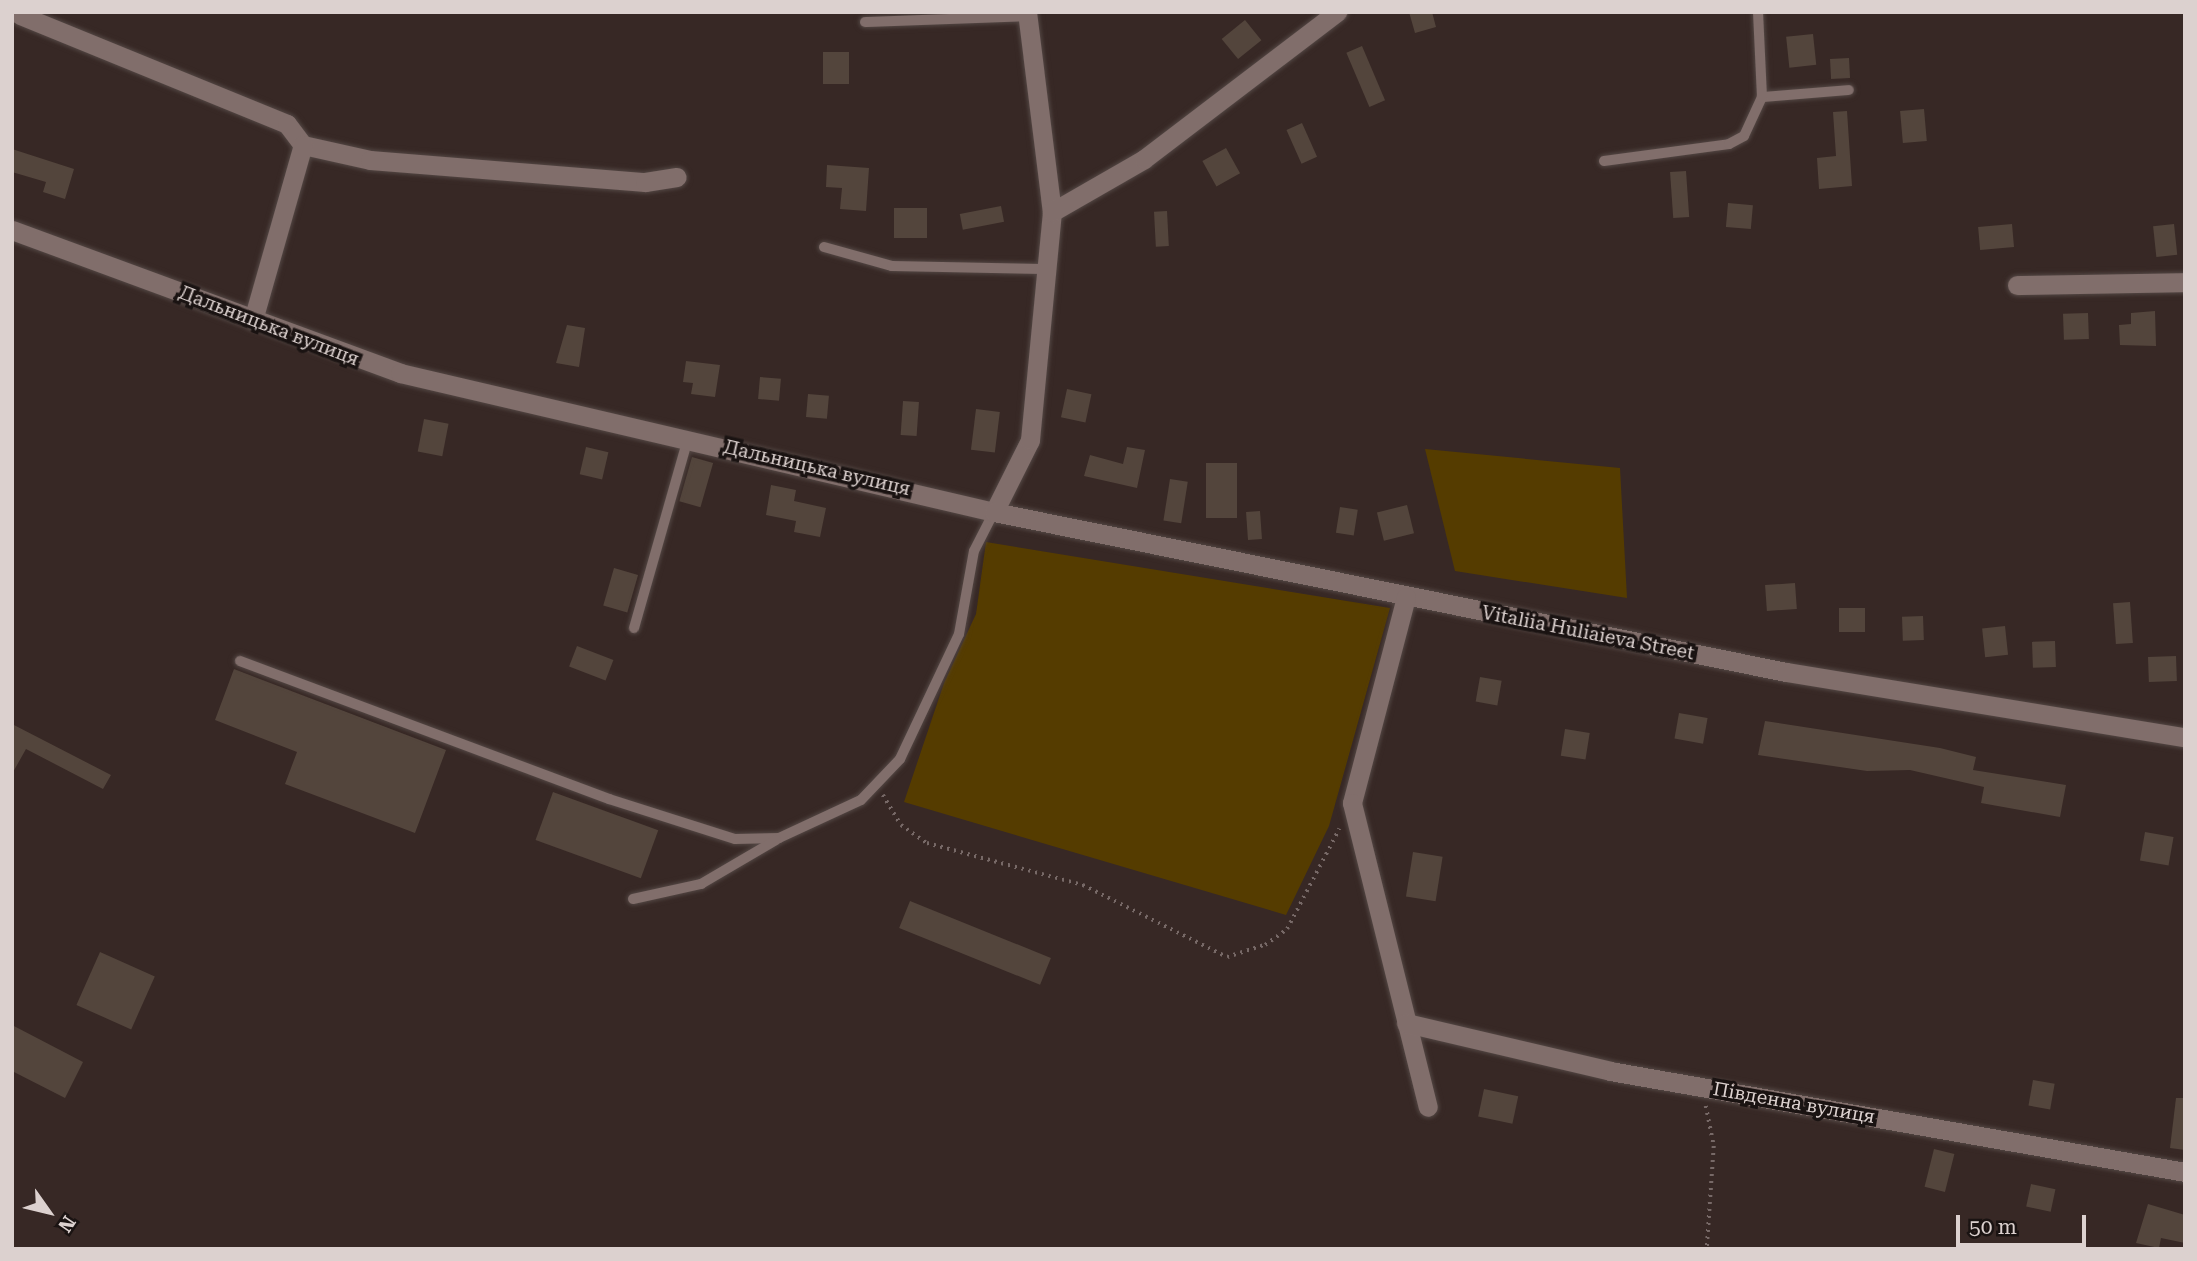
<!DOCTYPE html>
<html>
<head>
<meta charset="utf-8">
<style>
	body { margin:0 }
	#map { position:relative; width:2197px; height:1261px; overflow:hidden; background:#372825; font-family:"Roboto Serif",serif }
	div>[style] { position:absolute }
	.green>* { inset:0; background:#553c00 }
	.building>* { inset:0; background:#53453c; transform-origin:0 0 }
	.path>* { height:3.5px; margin-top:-1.75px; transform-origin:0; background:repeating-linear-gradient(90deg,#776967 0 2px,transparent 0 7px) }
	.roads { filter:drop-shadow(0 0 2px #534744) drop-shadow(0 0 2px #534744) }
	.lane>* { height:10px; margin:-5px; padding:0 5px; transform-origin:5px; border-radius:5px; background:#816e6b }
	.street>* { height:19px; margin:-9.5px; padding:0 9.5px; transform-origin:9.5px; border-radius:9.5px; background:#816e6b }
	span { translate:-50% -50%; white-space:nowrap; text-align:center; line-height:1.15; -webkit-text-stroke:7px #1a1312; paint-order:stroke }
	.street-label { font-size:19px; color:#dcd1cf }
	.frame { position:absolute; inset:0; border:14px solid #dcd1cf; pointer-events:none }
	.north { position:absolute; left:14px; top:1177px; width:70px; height:70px; -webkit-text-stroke:5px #1a1312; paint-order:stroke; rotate:124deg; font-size:19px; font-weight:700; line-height:28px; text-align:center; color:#dcd1cf }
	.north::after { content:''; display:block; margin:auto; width:24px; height:32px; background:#dcd1cf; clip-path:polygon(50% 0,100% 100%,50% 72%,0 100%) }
	.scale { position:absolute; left:1956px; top:1215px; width:130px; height:32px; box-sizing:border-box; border:4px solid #dcd1cf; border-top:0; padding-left:9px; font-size:21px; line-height:24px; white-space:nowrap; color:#dcd1cf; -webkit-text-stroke:5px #1a1312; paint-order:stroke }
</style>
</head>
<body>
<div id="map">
	<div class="green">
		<div style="clip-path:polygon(1425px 449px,1620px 468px,1627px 598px,1455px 571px)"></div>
		<div style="clip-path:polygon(986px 542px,1390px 608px,1329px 826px,1286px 915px,904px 802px,944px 683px,976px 614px)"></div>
	</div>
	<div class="building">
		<div style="clip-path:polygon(1409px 12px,1432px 12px,1436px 27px,1415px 33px)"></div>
		<div style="left:1245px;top:20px;width:26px;height:30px;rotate:51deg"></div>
		<div style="left:1813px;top:34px;width:31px;height:27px;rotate:84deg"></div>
		<div style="left:1362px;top:46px;width:59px;height:17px;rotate:67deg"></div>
		<div style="left:849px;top:52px;width:32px;height:26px;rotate:90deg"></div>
		<div style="left:1849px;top:58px;width:20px;height:19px;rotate:87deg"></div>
		<div style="left:1924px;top:109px;width:32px;height:24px;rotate:85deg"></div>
		<div style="clip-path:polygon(1847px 111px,1852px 186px,1819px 189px,1817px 158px,1836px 156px,1833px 112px)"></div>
		<div style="left:1302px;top:123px;width:37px;height:17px;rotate:66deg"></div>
		<div style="left:1226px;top:148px;width:29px;height:27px;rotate:61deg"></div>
		<div style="clip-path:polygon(12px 149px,74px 169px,65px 199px,43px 192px,46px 182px,12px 172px)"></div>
		<div style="clip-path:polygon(827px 165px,869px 168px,866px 211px,840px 209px,842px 188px,826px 187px)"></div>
		<div style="left:1686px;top:171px;width:46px;height:16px;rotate:86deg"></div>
		<div style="left:1728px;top:203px;width:25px;height:24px;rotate:5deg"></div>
		<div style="left:1001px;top:206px;width:16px;height:42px;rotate:79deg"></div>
		<div style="left:894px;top:208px;width:33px;height:30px"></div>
		<div style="left:1167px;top:211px;width:35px;height:13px;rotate:87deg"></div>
		<div style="left:2012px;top:224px;width:23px;height:34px;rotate:85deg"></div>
		<div style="left:2174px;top:224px;width:31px;height:21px;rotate:84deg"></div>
		<div style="clip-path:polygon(2155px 311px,2156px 346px,2120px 345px,2119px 325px,2131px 324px,2131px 313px)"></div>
		<div style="left:2088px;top:313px;width:26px;height:25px;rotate:88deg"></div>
		<div style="clip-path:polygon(567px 325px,585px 328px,579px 367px,556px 363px)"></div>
		<div style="clip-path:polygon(686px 361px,720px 365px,715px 397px,691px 394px,693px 383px,683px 382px)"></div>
		<div style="left:760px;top:377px;width:21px;height:22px;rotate:5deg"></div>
		<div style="left:1067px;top:389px;width:25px;height:29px;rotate:12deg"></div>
		<div style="left:808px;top:394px;width:21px;height:23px;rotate:5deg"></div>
		<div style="left:903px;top:401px;width:16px;height:34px;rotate:4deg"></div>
		<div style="left:976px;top:409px;width:24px;height:41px;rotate:7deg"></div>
		<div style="left:424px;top:419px;width:25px;height:33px;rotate:11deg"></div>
		<div style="left:586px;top:447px;width:23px;height:28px;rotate:13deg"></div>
		<div style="clip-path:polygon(1127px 447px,1145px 450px,1137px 488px,1084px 476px,1090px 455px,1123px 464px)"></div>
		<div style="left:692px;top:457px;width:22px;height:46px;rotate:16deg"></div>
		<div style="left:1237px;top:463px;width:55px;height:31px;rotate:90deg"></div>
		<div style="left:1170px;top:479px;width:18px;height:42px;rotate:9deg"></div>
		<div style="clip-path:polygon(771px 485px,796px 490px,794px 501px,826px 508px,820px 537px,794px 532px,796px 521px,766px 515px)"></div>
		<div style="left:1407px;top:505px;width:29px;height:31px;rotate:76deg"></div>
		<div style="left:1340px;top:507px;width:18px;height:26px;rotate:9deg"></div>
		<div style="left:1260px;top:511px;width:28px;height:14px;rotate:86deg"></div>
		<div style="left:614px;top:568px;width:25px;height:39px;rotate:16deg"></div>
		<div style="left:1795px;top:583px;width:26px;height:30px;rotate:86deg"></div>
		<div style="left:2130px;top:602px;width:41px;height:17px;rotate:86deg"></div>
		<div style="left:1865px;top:608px;width:24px;height:26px;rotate:90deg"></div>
		<div style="left:1923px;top:616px;width:24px;height:21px;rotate:88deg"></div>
		<div style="left:2005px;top:626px;width:29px;height:23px;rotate:84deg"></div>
		<div style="left:2055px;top:641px;width:26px;height:23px;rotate:88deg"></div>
		<div style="left:577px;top:646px;width:39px;height:22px;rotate:21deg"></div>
		<div style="left:2176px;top:656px;width:25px;height:28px;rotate:88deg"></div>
		<div style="clip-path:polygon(234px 669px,446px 750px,415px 833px,285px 784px,297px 752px,215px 720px)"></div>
		<div style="left:1480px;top:677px;width:22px;height:25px;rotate:10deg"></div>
		<div style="left:1679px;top:713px;width:29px;height:26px;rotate:10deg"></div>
		<div style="clip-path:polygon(1765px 721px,1940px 748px,1976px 757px,1973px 770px,2066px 785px,2060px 817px,1981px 803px,1984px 787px,1910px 770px,1867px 771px,1758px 755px)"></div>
		<div style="clip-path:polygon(12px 724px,111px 775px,103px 789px,26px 749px,12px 774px)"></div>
		<div style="left:1565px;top:729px;width:25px;height:27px;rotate:9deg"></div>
		<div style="left:553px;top:792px;width:112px;height:51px;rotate:20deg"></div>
		<div style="left:2145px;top:832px;width:29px;height:29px;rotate:10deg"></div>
		<div style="left:1413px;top:852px;width:30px;height:45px;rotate:9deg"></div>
		<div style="left:910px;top:901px;width:152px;height:29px;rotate:22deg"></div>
		<div style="left:100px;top:952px;width:60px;height:58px;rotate:24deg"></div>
		<div style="clip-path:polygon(12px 1025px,83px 1062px,65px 1098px,12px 1071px)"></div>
		<div style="left:2033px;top:1080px;width:22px;height:26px;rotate:10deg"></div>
		<div style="left:1484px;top:1089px;width:35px;height:28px;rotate:12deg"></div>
		<div style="clip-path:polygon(2176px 1098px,2185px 1098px,2185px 1150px,2170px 1148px)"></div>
		<div style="left:1934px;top:1149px;width:21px;height:39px;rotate:14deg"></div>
		<div style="left:2031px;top:1184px;width:25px;height:23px;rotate:12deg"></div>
		<div style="clip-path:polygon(2148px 1204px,2185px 1215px,2185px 1243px,2161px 1238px,2159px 1248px,2136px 1243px)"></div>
	</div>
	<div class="path">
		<div style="left:883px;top:795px;width:35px;rotate:59deg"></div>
		<div style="left:901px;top:825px;width:32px;rotate:35deg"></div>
		<div style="left:927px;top:843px;width:162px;rotate:15.1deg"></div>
		<div style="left:1083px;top:885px;width:161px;rotate:26.6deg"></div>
		<div style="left:1227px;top:957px;width:40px;rotate:-18deg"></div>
		<div style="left:1265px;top:945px;width:27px;rotate:-36deg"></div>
		<div style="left:1287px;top:929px;width:113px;rotate:-62.5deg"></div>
		<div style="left:1706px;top:1106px;width:41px;rotate:78.7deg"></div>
		<div style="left:1714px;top:1146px;width:103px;rotate:93.9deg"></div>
	</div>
	<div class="roads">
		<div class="lane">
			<div style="left:865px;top:22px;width:162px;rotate:-2.1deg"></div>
			<div style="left:1762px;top:97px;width:87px;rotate:-4.6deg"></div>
			<div style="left:1604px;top:161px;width:126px;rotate:-7.7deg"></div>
			<div style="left:1729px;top:144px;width:17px;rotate:-28deg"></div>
			<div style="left:1744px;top:136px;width:43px;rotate:-65.2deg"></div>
			<div style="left:1762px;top:97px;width:85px;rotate:-92.7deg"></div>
			<div style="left:824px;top:247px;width:71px;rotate:15.6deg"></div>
			<div style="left:892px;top:266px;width:150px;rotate:1.1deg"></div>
			<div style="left:634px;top:628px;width:198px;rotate:-74.1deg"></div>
			<div style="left:240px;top:661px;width:394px;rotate:20.5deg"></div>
			<div style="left:609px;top:799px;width:132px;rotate:17.6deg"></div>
			<div style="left:735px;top:839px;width:44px;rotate:-1.3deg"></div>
			<div style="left:779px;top:838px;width:90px;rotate:-24.9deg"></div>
			<div style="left:861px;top:800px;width:57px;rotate:-46.4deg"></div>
			<div style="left:900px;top:759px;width:138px;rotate:-64.7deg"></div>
			<div style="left:959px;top:634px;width:84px;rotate:-79.8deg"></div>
			<div style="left:974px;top:551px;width:44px;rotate:-62.9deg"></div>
			<div style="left:633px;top:899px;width:70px;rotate:-12.4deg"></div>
			<div style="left:701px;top:884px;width:87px;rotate:-30.4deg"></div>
		</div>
		<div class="street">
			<div style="left:1027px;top:12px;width:202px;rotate:82.9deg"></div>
			<div style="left:20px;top:15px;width:288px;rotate:22.2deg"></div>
			<div style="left:287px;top:124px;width:26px;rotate:53deg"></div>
			<div style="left:303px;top:145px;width:69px;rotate:12.6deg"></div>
			<div style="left:370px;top:160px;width:276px;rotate:4.6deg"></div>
			<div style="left:645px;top:182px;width:32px;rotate:-9deg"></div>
			<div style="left:12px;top:230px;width:414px;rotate:20.2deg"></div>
			<div style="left:400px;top:373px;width:610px;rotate:13.17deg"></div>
			<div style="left:994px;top:512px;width:80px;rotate:-63.4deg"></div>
			<div style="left:1030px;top:440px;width:229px;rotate:-84.5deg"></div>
			<div style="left:1052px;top:212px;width:106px;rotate:-29.9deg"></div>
			<div style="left:1144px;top:159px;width:243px;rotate:-37.3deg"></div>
			<div style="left:2017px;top:285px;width:168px;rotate:-1deg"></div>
			<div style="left:253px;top:320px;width:182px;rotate:-74.1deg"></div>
			<div style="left:994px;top:512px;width:808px;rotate:11.42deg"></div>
			<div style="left:1786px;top:672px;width:404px;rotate:9.3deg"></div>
			<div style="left:1406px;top:597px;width:213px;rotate:104.7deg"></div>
			<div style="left:1352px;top:803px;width:313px;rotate:76deg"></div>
			<div style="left:1406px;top:1023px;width:210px;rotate:13.2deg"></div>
			<div style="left:1610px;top:1071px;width:584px;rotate:9.96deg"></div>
		</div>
	</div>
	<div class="street-label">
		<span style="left:269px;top:326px;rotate:21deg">Дальницька вулиця</span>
		<span style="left:817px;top:468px;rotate:13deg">Дальницька вулиця</span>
		<span style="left:1588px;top:633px;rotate:11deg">Vitaliia Huliaieva Street</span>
		<span style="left:1794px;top:1103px;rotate:10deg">Південна вулиця</span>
	</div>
	<div class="frame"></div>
	<div class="north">N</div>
	<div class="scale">50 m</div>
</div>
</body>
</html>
